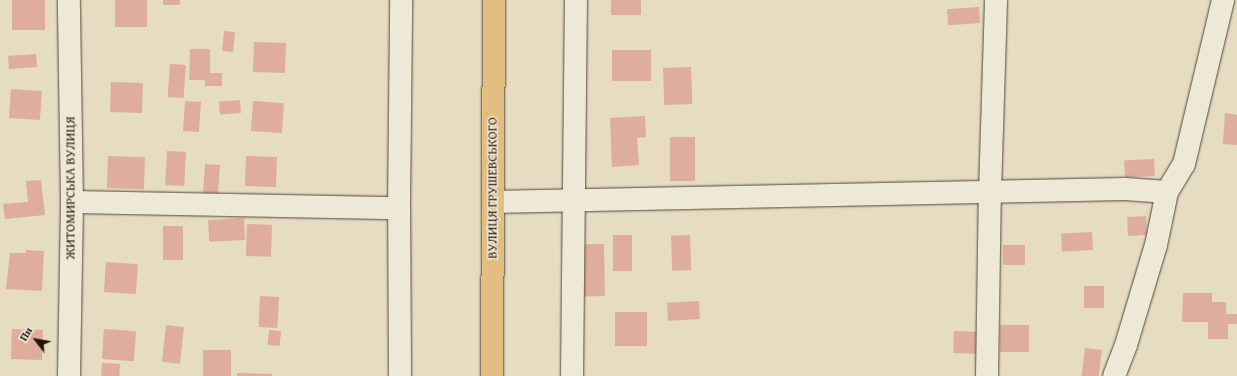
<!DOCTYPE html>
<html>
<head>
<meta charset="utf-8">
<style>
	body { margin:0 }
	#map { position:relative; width:1237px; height:376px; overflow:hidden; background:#e5dcc2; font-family:"Gentium Book Plus",serif }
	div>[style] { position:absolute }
	.building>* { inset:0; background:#dead9c; transform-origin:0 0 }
	.roads { filter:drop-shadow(0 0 1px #524836) drop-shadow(0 0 1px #524836) }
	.minor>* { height:22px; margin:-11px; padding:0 11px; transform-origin:11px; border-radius:11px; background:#eee8d7 }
	.highway>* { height:22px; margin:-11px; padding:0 11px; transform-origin:11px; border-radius:11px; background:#e2be81 }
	span { translate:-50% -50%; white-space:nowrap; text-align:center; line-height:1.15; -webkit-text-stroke:3px #eee8d7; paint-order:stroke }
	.street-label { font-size:13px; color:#211608 }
	.north { position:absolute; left:16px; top:320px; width:40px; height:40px; -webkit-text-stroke:3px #eee8d7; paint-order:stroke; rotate:301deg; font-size:11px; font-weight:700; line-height:16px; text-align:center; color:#211608 }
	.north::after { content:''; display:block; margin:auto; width:14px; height:18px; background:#211608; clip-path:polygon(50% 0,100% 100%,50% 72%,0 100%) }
</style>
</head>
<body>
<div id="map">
	<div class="building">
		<div style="left:12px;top:0;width:33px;height:30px"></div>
		<div style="left:115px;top:0;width:32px;height:27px"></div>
		<div style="left:163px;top:0;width:17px;height:5px"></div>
		<div style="left:611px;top:0;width:30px;height:15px"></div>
		<div style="left:979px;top:7px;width:16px;height:32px;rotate:86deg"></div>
		<div style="left:224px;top:31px;width:11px;height:20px;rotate:5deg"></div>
		<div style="left:254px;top:42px;width:32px;height:30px;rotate:2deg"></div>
		<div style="clip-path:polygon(190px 49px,210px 49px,210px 73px,222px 73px,222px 86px,205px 86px,205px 80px,189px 80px)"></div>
		<div style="left:612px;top:50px;width:39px;height:31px"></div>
		<div style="left:36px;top:54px;width:13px;height:28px;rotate:86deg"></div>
		<div style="left:170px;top:64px;width:16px;height:33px;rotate:4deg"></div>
		<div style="left:691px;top:67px;width:37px;height:28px;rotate:88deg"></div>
		<div style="left:111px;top:82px;width:32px;height:30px;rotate:2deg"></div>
		<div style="left:11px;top:89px;width:31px;height:29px;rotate:4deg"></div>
		<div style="left:240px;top:100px;width:13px;height:21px;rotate:86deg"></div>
		<div style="left:185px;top:101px;width:16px;height:30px;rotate:4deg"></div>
		<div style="left:253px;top:101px;width:31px;height:30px;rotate:4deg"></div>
		<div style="clip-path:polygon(1225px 113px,1237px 115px,1237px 145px,1223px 144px)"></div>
		<div style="clip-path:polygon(645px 116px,646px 137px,637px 138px,639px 165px,612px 167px,610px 118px)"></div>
		<div style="left:670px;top:137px;width:25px;height:44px"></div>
		<div style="left:167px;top:151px;width:19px;height:34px;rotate:3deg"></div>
		<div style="left:108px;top:156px;width:37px;height:32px;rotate:2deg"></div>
		<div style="left:246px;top:156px;width:31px;height:30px;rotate:2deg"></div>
		<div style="left:1154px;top:159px;width:17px;height:30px;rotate:87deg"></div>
		<div style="left:205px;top:164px;width:15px;height:29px;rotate:4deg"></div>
		<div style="clip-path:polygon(41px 180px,45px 215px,5px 219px,3px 204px,28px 202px,26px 181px)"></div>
		<div style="left:1146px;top:216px;width:19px;height:19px;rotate:87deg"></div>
		<div style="left:244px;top:218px;width:22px;height:36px;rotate:87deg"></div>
		<div style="left:247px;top:224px;width:25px;height:32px;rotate:2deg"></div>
		<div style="left:163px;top:226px;width:20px;height:34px"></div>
		<div style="left:1092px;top:232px;width:18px;height:31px;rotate:87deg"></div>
		<div style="left:632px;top:235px;width:36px;height:19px;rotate:90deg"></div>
		<div style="left:690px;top:235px;width:35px;height:19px;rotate:88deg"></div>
		<div style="left:604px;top:244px;width:52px;height:25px;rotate:89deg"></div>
		<div style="left:1003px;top:245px;width:22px;height:20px"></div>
		<div style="clip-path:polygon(26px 250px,44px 251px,42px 291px,6px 289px,10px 253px,26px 253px)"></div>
		<div style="left:106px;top:262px;width:32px;height:30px;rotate:4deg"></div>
		<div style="left:1104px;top:286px;width:22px;height:20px;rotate:90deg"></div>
		<div style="clip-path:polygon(1183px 293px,1212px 293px,1212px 302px,1226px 302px,1226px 314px,1237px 314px,1237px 324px,1228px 324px,1228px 339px,1208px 339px,1208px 322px,1182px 322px)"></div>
		<div style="left:260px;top:296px;width:19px;height:31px;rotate:3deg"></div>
		<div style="left:699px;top:301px;width:18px;height:32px;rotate:87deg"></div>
		<div style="left:647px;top:312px;width:34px;height:32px;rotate:90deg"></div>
		<div style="left:166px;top:325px;width:18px;height:37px;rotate:6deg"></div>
		<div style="left:1000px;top:325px;width:29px;height:27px"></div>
		<div style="left:12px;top:329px;width:31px;height:30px;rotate:2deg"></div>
		<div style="left:104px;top:329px;width:32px;height:30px;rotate:4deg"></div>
		<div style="left:269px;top:330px;width:12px;height:15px;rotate:5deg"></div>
		<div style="left:954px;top:331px;width:26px;height:22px;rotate:2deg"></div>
		<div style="left:1085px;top:348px;width:17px;height:28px;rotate:7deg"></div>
		<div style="left:203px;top:350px;width:28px;height:26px"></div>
		<div style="left:102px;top:363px;width:18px;height:13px;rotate:3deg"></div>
		<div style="clip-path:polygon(237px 373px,272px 374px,272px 376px,237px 376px)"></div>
	</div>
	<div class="roads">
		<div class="minor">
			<div style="left:1167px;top:192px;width:33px;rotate:-59deg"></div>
			<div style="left:1184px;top:164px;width:169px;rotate:-76.6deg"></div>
			<div style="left:72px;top:202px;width:327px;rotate:1.1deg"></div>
			<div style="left:493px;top:202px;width:632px;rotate:-1.18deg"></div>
			<div style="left:1125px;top:189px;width:42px;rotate:4.1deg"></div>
			<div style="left:1167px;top:192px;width:54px;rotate:101.7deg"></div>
			<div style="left:1156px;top:245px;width:104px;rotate:106.7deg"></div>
			<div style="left:1126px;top:345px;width:33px;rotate:111deg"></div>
			<div style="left:69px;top:376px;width:174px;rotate:-89deg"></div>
			<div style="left:72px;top:202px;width:202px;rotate:-90.9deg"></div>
			<div style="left:400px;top:376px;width:168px;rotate:-90.3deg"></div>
			<div style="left:399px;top:208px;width:208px;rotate:-89.4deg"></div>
			<div style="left:572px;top:376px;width:376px;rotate:-89.4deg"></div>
			<div style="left:987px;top:376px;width:184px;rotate:-89.1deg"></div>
			<div style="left:990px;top:192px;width:192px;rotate:-88.2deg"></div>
		</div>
		<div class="highway">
			<div style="left:492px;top:376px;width:376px;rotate:-89.7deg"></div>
		</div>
	</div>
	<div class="street-label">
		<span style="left:71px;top:188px;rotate:-90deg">ЖИТОМИРСЬКА ВУЛИЦЯ</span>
		<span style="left:493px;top:188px;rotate:-90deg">ВУЛИЦЯ ГРУШЕВСЬКОГО</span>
	</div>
	<div class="north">Пн</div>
</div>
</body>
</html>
